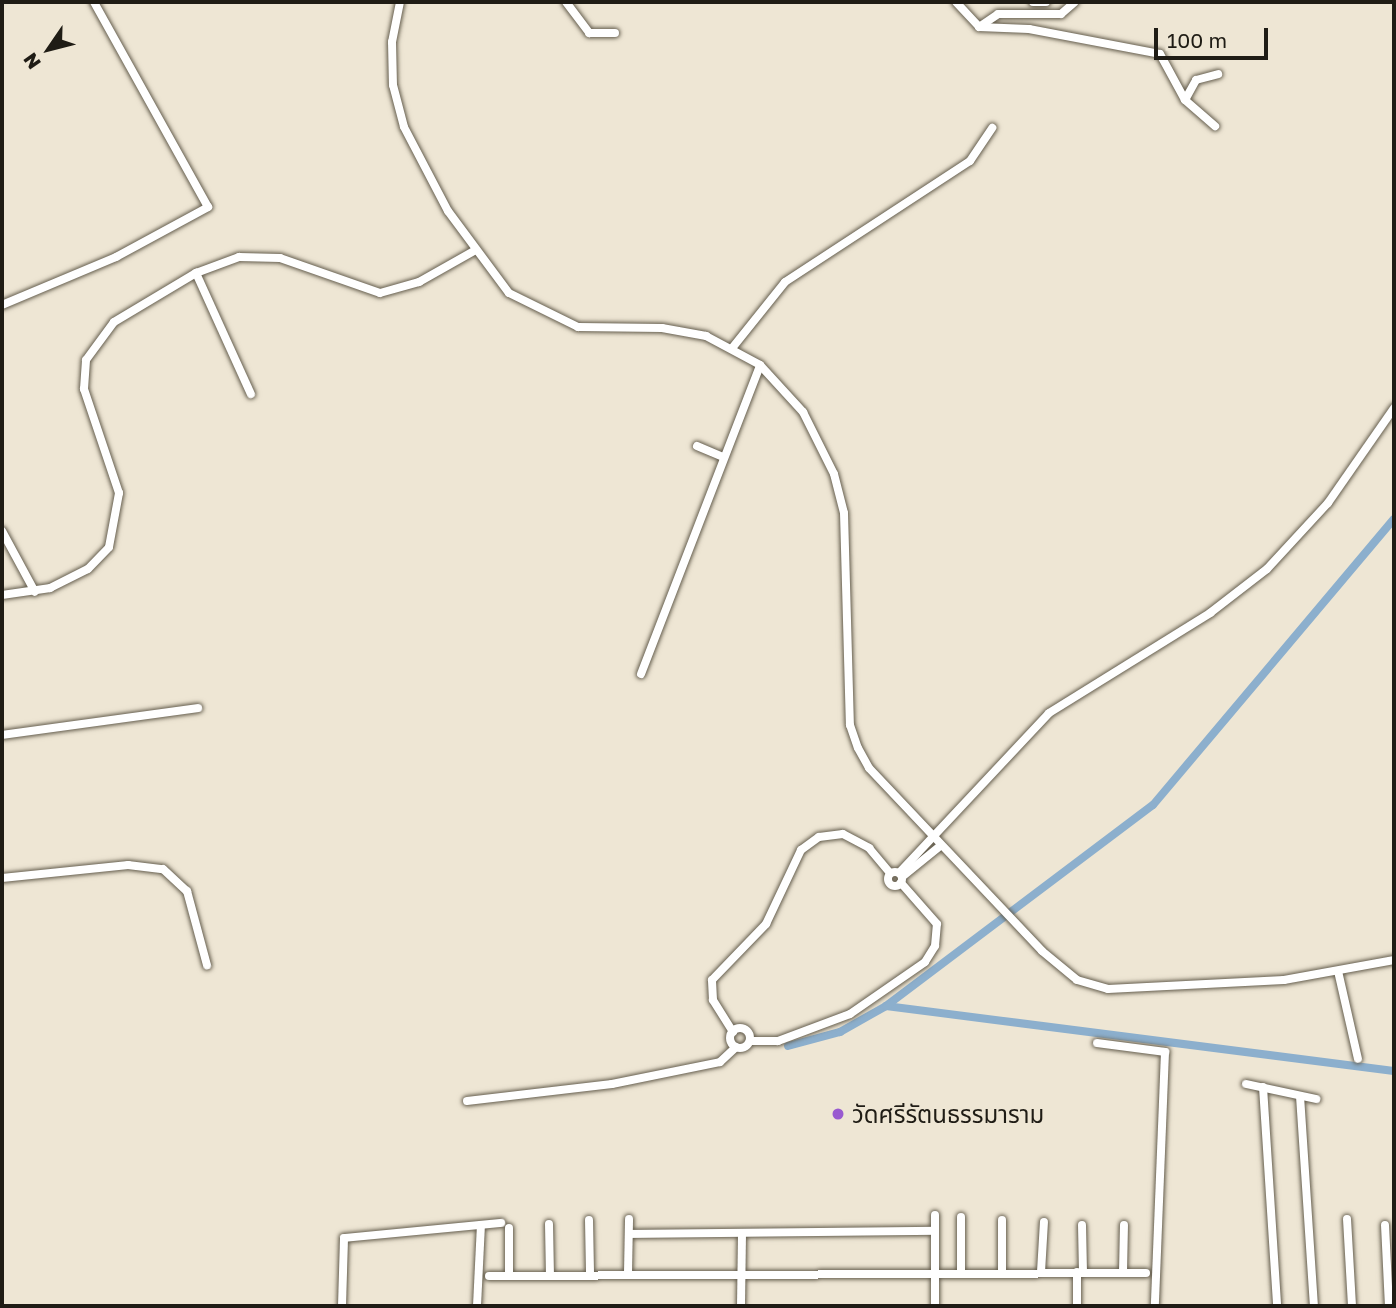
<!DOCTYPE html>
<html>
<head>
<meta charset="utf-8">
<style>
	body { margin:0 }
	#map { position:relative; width:1396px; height:1308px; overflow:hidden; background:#eee6d4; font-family:"Golos Text","Noto Sans Thai",sans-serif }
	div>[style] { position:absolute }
	.canal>* { height:8px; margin:-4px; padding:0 4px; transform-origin:4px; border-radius:4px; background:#8cafcd }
	.roads { filter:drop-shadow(0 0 2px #655e4e) drop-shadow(0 0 2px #655e4e) }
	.street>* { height:8px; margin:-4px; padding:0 4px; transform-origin:4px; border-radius:4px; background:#fff }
	.street>.ring { margin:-4px; padding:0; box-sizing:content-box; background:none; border:8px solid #fff; border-radius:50% }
	.dots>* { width:19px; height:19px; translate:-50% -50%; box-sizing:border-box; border:4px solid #eee6d4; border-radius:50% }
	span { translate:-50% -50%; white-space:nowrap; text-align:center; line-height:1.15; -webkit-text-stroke:5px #eee6d4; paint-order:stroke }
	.poi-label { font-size:24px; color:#1f1c15 }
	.left { translate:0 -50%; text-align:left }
	.frame { position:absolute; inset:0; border:4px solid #1f1c15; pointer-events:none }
	.north { position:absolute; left:14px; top:14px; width:70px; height:70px; -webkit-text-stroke:5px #eee6d4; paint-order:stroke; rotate:235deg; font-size:19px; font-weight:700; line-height:28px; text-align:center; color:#1f1c15 }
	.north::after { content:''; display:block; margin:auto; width:24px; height:32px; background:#1f1c15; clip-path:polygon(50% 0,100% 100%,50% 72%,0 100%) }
	.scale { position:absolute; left:1154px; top:28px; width:114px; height:32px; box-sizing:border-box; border:4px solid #1f1c15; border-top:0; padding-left:9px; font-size:21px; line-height:24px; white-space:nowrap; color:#1f1c15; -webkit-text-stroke:5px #eee6d4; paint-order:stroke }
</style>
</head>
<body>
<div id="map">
	<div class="canal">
		<div style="left:886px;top:1006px;width:512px;rotate:7.29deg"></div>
		<div style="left:788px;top:1046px;width:54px;rotate:-15.1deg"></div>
		<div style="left:840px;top:1032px;width:53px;rotate:-29.5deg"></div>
		<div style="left:886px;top:1006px;width:334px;rotate:-37deg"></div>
		<div style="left:1153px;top:805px;width:374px;rotate:-49.9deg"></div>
	</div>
	<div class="roads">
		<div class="street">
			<div style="left:400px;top:2px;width:41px;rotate:101.3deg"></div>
			<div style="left:392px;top:42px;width:43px;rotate:88.7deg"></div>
			<div style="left:393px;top:85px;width:43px;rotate:75.3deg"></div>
			<div style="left:404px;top:127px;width:95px;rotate:62.4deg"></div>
			<div style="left:448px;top:211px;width:102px;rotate:53.4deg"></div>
			<div style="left:509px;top:293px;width:77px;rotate:26.2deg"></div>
			<div style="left:578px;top:327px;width:84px;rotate:0.7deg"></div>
			<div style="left:662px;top:328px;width:45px;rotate:10.3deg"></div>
			<div style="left:706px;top:336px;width:61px;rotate:28.2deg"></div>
			<div style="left:760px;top:365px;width:64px;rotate:47.5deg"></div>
			<div style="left:803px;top:412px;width:69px;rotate:63.4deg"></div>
			<div style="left:834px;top:474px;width:40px;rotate:75.6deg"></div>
			<div style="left:844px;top:513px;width:212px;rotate:88.4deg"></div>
			<div style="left:850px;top:725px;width:24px;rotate:71deg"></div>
			<div style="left:858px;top:748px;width:23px;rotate:61deg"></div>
			<div style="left:869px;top:768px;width:252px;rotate:46.6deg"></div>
			<div style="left:1042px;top:951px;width:45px;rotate:39.6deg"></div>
			<div style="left:1077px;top:980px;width:32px;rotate:16deg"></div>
			<div style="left:1108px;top:989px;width:176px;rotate:-2.9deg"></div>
			<div style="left:1284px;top:980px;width:112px;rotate:-10.3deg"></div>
			<div style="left:566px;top:2px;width:39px;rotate:53deg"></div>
			<div style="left:589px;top:33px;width:26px"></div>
			<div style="left:956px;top:2px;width:34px;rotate:47deg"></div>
			<div style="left:979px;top:27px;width:50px;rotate:2.3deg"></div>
			<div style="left:1029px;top:29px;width:133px;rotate:10.8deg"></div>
			<div style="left:1160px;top:54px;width:52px;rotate:61.5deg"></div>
			<div style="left:1185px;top:100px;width:23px;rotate:-61deg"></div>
			<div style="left:1196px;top:80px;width:23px;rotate:-15deg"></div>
			<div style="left:1033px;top:2px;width:13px"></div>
			<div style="left:979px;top:27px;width:23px;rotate:-34deg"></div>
			<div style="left:998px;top:14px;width:63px"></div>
			<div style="left:1061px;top:14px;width:18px;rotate:-41deg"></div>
			<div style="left:1185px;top:100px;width:40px;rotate:41deg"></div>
			<div style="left:196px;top:273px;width:133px;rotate:65.6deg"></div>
			<div style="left:2px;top:305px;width:124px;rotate:-22.8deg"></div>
			<div style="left:116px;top:257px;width:105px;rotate:-28.5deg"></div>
			<div style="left:208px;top:207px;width:235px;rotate:-119.1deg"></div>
			<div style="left:733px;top:347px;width:83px;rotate:-51.3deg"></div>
			<div style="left:785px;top:282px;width:221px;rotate:-33.2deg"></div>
			<div style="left:970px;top:161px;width:40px;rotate:-56deg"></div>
			<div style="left:697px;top:446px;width:28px;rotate:23deg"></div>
			<div style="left:2px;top:531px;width:69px;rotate:61.6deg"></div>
			<div style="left:2px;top:595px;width:49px;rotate:-8.3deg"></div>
			<div style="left:50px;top:588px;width:42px;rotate:-26.6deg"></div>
			<div style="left:88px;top:569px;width:30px;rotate:-46deg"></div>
			<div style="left:109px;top:547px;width:55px;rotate:-79.5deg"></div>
			<div style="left:119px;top:493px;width:110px;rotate:-108.6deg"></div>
			<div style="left:84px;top:389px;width:29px;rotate:-86deg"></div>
			<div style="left:86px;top:360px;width:47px;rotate:-53.6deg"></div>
			<div style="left:114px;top:322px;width:96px;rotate:-30.9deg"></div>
			<div style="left:196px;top:273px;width:46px;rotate:-20.4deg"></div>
			<div style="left:239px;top:257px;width:41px;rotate:1.4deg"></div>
			<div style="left:280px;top:258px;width:106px;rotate:19.3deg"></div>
			<div style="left:380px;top:293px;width:41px;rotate:-15.8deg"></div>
			<div style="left:419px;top:282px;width:63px;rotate:-29.4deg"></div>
			<div style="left:641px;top:674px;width:331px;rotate:-68.9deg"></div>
			<div style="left:2px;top:735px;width:198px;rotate:-7.8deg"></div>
			<div class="ring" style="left:888px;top:872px;width:6px;height:6px"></div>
			<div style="left:899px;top:873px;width:219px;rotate:-46.8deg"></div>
			<div style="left:1049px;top:713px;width:190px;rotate:-31.8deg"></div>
			<div style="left:1210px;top:613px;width:72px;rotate:-37.7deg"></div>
			<div style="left:1267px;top:569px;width:90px;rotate:-47.3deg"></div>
			<div style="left:1328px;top:503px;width:116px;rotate:-55.2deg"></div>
			<div style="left:902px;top:877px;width:49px;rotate:-39.2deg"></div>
			<div style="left:2px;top:878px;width:127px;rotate:-5.9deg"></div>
			<div style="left:128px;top:865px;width:35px;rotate:7deg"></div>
			<div style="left:163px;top:869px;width:33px;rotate:43deg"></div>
			<div style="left:187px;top:891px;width:77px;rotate:74.9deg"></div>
			<div style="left:1338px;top:971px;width:90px;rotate:77.2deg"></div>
			<div class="ring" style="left:730px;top:1028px;width:12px;height:12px"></div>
			<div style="left:733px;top:1032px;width:38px;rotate:-122deg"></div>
			<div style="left:713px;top:1000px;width:20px;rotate:-93deg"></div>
			<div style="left:712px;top:980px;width:78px;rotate:-46deg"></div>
			<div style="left:766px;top:924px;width:82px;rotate:-64.7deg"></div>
			<div style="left:801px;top:850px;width:22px;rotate:-36deg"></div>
			<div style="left:819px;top:837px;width:24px;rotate:-7deg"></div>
			<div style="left:843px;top:834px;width:30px;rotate:28deg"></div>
			<div style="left:869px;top:848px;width:33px;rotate:50deg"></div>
			<div style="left:750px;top:1041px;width:28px"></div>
			<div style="left:778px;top:1041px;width:77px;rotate:-20.6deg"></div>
			<div style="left:850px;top:1014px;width:91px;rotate:-34.7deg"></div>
			<div style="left:925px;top:962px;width:19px;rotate:-58deg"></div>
			<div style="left:935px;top:946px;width:22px;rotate:-85deg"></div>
			<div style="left:937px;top:924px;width:55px;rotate:-131.3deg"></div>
			<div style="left:1097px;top:1043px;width:69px;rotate:7.5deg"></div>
			<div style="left:1165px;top:1052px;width:254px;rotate:92.3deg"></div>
			<div style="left:1246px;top:1084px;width:72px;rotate:12.1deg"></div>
			<div style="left:1263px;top:1087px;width:219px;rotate:86.3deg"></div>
			<div style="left:1300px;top:1096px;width:210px;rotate:86.2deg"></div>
			<div style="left:467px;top:1101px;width:146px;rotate:-6.7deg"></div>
			<div style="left:612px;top:1084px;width:110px;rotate:-11.5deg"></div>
			<div style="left:720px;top:1062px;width:22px;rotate:-43deg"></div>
			<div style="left:935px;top:1215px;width:91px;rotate:90deg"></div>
			<div style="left:1347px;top:1219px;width:87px;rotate:86.7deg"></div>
			<div style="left:589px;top:1220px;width:54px;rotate:88.9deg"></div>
			<div style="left:549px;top:1224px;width:51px;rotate:88.9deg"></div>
			<div style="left:1082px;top:1225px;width:47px;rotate:88.8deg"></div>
			<div style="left:1385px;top:1225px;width:81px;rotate:87.2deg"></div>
			<div style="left:509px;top:1228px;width:47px;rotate:90deg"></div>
			<div style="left:629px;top:1234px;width:306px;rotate:-0.6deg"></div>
			<div style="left:961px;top:1272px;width:55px;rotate:-90deg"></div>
			<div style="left:1002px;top:1272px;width:52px;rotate:-90deg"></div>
			<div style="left:1041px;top:1272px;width:50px;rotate:-86.6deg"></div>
			<div style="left:1077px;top:1272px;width:34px;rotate:90deg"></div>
			<div style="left:1123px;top:1272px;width:47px;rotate:-88.8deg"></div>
			<div style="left:628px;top:1273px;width:54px;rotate:-88.9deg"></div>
			<div style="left:489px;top:1276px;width:657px;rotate:-0.26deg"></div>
			<div style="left:342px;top:1306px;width:68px;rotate:-88.3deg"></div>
			<div style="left:344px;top:1238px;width:158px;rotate:-5.5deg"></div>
			<div style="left:477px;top:1306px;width:81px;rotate:-87.2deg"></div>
			<div style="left:741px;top:1306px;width:73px;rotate:-89.2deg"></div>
		</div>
	</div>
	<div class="dots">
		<div style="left:838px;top:1114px;background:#995ad0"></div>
	</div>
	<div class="poi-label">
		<span class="left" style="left:852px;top:1114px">วัดศรีรัตนธรรมาราม</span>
	</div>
	<div class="frame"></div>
	<div class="north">N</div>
	<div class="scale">100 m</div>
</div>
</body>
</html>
